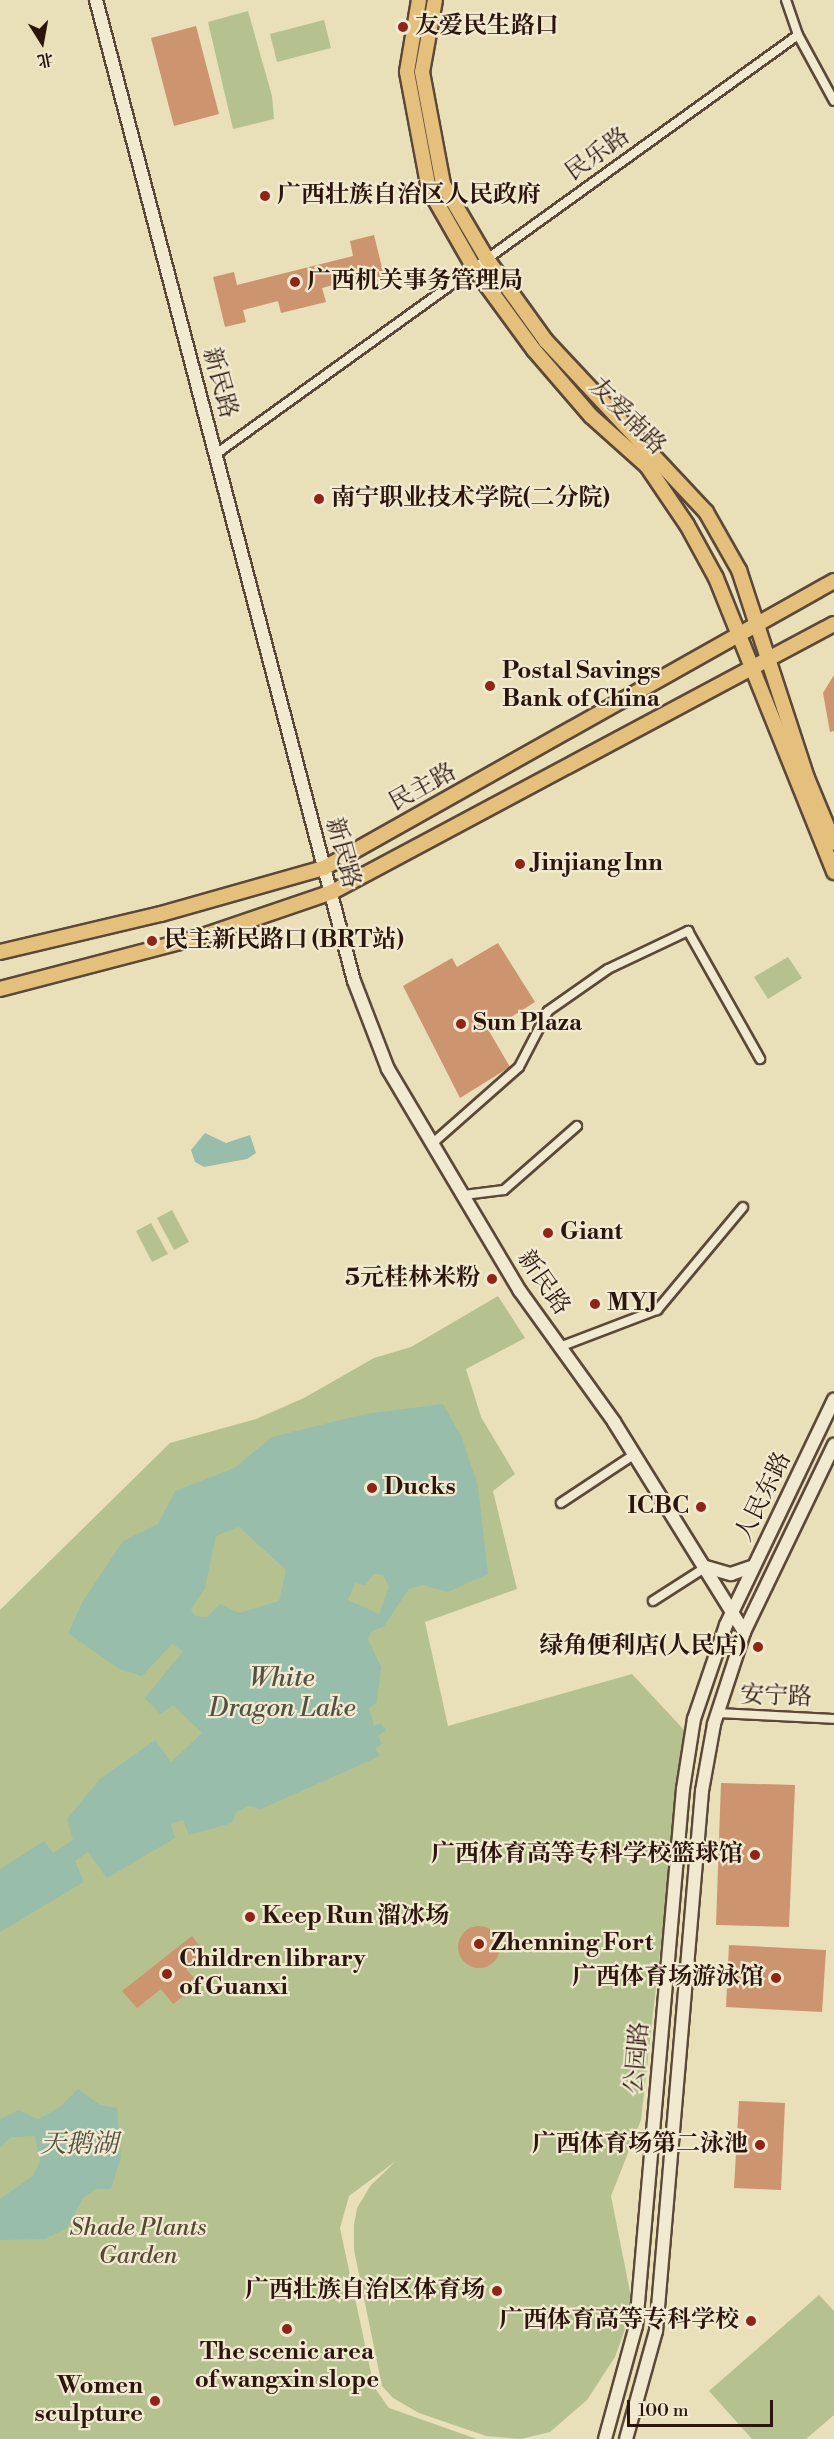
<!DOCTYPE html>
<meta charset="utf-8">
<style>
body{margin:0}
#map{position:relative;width:834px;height:2439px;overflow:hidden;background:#e9dfb8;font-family:"Libre Bodoni","Noto Serif SC",serif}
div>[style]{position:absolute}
.green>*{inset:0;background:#b5c290}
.water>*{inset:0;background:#98bdab}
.building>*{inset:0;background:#cd9470}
.round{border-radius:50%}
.roads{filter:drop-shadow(2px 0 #5b4838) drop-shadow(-2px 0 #5b4838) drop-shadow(0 2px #5b4838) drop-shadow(0 -2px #5b4838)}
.minor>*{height:8px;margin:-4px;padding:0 4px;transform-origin:4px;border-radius:4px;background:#f1ead1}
.secondary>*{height:12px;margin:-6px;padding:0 6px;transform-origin:6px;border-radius:6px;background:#f1ead1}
.primary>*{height:14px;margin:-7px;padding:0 7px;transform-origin:7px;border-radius:7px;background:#e4c07c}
.dots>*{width:16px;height:16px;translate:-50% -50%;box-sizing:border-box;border:3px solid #f1ead1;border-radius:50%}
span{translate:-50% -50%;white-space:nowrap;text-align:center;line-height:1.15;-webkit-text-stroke:4.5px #f1ead1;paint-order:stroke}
.poi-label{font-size:24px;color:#2c150d;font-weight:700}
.left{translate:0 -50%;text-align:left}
.right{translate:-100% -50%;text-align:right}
.street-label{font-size:24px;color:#2c150d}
.park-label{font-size:24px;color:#554934;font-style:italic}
.water-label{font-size:26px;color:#525044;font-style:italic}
.north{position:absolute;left:12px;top:12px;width:60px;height:60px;-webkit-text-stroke:4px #f1ead1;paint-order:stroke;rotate:169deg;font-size:16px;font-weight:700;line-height:24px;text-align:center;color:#2c150d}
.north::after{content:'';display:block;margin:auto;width:21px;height:27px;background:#2c150d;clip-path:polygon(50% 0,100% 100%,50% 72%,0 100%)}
.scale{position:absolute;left:627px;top:2400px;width:146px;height:27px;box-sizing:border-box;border:3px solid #2c150d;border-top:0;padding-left:8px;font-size:18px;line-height:21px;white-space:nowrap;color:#2c150d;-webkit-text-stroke:4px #f1ead1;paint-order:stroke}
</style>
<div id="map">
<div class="green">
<i style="clip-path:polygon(248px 11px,272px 96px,274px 119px,233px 129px,208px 22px)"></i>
<i style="clip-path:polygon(324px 20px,331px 48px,277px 62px,270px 34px)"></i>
<i style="clip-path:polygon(788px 957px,802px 978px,768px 999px,754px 977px)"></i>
<i style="clip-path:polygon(172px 1210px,189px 1242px,174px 1250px,157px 1218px)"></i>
<i style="clip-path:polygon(151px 1223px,168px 1254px,152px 1262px,136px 1231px)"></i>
<i style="clip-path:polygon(498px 1296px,525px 1338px,466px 1369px,481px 1417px,515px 1474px,493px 1491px,517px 1589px,425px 1622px,448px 1726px,632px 1674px,685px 1731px,641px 2120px,611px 2196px,633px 2307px,615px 2357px,587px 2400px,550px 2432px,521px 2439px,486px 2436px,419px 2413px,393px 2398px,382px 2386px,354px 2250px,354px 2225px,357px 2208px,371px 2185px,396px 2161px,349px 2196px,340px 2228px,374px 2387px,389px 2408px,477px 2439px,0 2439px,0 1610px,170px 1443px,256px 1419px,304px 1398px,374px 1358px,411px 1347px)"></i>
<i style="clip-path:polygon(819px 2295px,834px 2311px,834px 2415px,806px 2439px,752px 2439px,709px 2391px)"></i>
</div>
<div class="water">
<i style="clip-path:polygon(205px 1133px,226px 1143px,250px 1135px,256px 1153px,247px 1159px,204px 1167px,195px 1162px,191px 1150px)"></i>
<i style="clip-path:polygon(evenodd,443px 1404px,461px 1436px,478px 1486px,488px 1574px,448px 1592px,423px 1585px,409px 1589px,384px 1626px,371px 1632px,368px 1639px,381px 1667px,377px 1702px,369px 1708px,374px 1726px,381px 1723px,386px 1730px,378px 1736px,382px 1744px,375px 1748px,380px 1756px,261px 1809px,249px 1806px,236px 1812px,232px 1823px,189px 1835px,183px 1820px,171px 1824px,175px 1838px,107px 1878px,88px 1852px,75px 1861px,84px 1882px,0 1932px,0 1869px,44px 1841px,53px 1853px,73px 1840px,67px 1819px,100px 1779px,155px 1740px,171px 1762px,202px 1733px,173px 1705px,160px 1714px,145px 1698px,183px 1651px,172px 1644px,142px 1676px,119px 1669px,68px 1633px,83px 1601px,123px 1541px,158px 1524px,175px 1491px,234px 1468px,272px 1437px,365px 1414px,443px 1404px,239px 1527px,286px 1570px,279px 1601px,239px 1613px,220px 1604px,207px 1617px,195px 1616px,191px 1610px,205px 1588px,216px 1536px,239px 1527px,443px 1404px,374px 1574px,383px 1575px,389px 1587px,379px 1614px,348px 1600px,355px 1583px,365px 1585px,374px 1574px)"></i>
<i style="clip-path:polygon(78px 2089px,100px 2105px,117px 2108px,121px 2157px,111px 2189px,96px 2189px,83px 2198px,67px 2228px,45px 2239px,0 2240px,0 2199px,33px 2176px,40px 2161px,35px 2136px,11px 2137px,0 2147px,0 2119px,18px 2110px,38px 2119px,60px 2107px)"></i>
</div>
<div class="building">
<i style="clip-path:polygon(196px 26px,219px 114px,174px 126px,151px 38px)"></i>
<i style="clip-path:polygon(374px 235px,385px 280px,365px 285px,363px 277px,322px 288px,326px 302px,281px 313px,278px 301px,243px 310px,246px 322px,225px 327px,213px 277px,234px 272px,237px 285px,353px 256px,350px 241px)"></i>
<i style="clip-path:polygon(834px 675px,834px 731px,830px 732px,823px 693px)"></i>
<i style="clip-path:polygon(498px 943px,535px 1002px,489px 1031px,510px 1067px,460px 1098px,403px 986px,452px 958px,457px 967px)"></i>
<i style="clip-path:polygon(721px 1783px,795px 1785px,789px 1927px,716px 1925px)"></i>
<i class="round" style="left:458px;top:1926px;width:42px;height:42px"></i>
<i style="clip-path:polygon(192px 1936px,206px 1954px,186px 1969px,200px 1984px,173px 2004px,161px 1989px,137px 2008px,122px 1991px)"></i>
<i style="clip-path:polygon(729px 1945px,826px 1950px,822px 2012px,726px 2007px)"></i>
<i style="clip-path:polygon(739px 2101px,785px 2103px,781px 2190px,734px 2188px)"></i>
</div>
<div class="roads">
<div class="minor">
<i style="left:786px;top:0;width:37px;rotate:71deg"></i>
<i style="left:798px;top:35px;width:75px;rotate:61.4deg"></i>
<i style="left:216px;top:454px;width:717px;rotate:-35.75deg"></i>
<i style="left:434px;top:1142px;width:113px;rotate:-41.4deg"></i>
<i style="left:519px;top:1067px;width:63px;rotate:-62.6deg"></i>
<i style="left:548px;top:1011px;width:73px;rotate:-35deg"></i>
<i style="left:608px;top:969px;width:89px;rotate:-25.4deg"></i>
<i style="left:688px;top:931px;width:147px;rotate:60.6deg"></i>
<i style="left:464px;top:1195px;width:40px;rotate:-7.1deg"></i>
<i style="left:504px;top:1190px;width:97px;rotate:-41.2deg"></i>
<i style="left:562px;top:1346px;width:102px;rotate:-20.8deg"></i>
<i style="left:657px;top:1310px;width:134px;rotate:-50.1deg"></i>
<i style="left:561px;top:1503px;width:89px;rotate:-33.5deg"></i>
<i style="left:653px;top:1601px;width:63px;rotate:-32.7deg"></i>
<i style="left:717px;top:1713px;width:117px;rotate:2.9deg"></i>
</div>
<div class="secondary">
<i style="left:96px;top:0;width:1014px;rotate:75.27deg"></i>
<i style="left:354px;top:981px;width:94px;rotate:68.9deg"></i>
<i style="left:388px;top:1069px;width:258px;rotate:59.3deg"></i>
<i style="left:520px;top:1291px;width:161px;rotate:54.3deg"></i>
<i style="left:614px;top:1422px;width:247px;rotate:58.2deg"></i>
<i style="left:706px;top:1567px;width:26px;rotate:16deg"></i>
<i style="left:731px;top:1574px;width:24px;rotate:-19deg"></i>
<i style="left:605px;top:2439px;width:117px;rotate:-74.7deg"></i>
<i style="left:636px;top:2326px;width:539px;rotate:-85deg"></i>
<i style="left:683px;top:1789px;width:71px;rotate:-81.1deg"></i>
<i style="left:694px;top:1719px;width:99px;rotate:-71.2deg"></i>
<i style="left:726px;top:1625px;width:250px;rotate:-64.4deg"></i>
<i style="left:626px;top:2439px;width:112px;rotate:-74.5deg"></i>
<i style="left:656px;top:2331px;width:542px;rotate:-85.13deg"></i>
<i style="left:702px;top:1791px;width:68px;rotate:-79.8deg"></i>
<i style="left:714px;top:1724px;width:97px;rotate:-71.9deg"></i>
<i style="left:744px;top:1632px;width:208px;rotate:-64.3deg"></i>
</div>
<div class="primary">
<i style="left:419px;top:0;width:73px;rotate:99.5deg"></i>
<i style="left:407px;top:72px;width:119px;rotate:79.4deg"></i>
<i style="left:429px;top:189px;width:91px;rotate:60.3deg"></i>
<i style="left:474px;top:268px;width:102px;rotate:53.8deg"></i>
<i style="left:534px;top:350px;width:87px;rotate:49.2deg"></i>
<i style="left:591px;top:416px;width:75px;rotate:41.8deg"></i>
<i style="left:647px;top:466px;width:71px;rotate:55.9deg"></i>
<i style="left:687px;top:525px;width:60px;rotate:61.3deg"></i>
<i style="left:716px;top:578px;width:317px;rotate:68.1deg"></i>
<i style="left:435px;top:0;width:73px;rotate:100.2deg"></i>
<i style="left:422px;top:72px;width:114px;rotate:79.4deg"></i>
<i style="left:443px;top:184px;width:87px;rotate:59.6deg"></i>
<i style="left:487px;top:259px;width:101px;rotate:54.3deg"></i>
<i style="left:546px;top:341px;width:234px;rotate:46.9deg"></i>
<i style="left:706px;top:512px;width:67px;rotate:60.4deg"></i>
<i style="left:739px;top:570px;width:219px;rotate:71.9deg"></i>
<i style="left:807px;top:778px;width:70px;rotate:67.4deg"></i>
<i style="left:0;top:952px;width:165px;rotate:-13.3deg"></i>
<i style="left:161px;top:914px;width:169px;rotate:-15.8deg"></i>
<i style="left:324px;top:868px;width:585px;rotate:-29.37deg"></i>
<i style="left:0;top:989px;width:210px;rotate:-14.6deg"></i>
<i style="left:203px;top:936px;width:136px;rotate:-18.8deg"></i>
<i style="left:332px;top:892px;width:569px;rotate:-28.1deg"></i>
</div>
</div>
<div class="dots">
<i style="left:403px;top:27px;background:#8f2418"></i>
<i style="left:265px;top:196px;background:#8f2418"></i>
<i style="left:295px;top:282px;background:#8f2418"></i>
<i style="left:319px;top:499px;background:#8f2418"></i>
<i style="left:490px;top:686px;background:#8f2418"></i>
<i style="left:520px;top:864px;background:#8f2418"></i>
<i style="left:152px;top:941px;background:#8f2418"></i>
<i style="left:461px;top:1024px;background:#8f2418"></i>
<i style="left:548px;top:1233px;background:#8f2418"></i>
<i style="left:492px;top:1279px;background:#8f2418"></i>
<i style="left:595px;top:1304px;background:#8f2418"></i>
<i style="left:372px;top:1488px;background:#8f2418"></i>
<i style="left:701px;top:1507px;background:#8f2418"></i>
<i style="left:758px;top:1647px;background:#8f2418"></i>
<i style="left:755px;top:1855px;background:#8f2418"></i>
<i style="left:250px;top:1917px;background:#8f2418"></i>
<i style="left:479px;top:1944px;background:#8f2418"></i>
<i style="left:167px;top:1974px;background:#8f2418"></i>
<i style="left:776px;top:1978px;background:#8f2418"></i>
<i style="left:760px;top:2145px;background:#8f2418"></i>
<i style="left:497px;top:2291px;background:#8f2418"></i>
<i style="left:751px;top:2321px;background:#8f2418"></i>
<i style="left:287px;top:2329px;background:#8f2418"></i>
<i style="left:155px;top:2401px;background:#8f2418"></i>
</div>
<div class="poi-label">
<span class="left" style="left:415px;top:27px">友爱民生路口</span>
<span class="left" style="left:277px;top:196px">广西壮族自治区人民政府</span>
<span class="left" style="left:307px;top:282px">广西机关事务管理局</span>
<span class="left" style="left:331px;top:499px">南宁职业技术学院(二分院)</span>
<span class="left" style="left:502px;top:686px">Postal Savings<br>Bank of China</span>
<span class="left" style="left:532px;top:864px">Jinjiang Inn</span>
<span class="left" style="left:164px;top:941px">民主新民路口 (BRT站)</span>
<span class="left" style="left:473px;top:1024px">Sun Plaza</span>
<span class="left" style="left:560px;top:1233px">Giant</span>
<span class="right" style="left:480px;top:1279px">5元桂林米粉</span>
<span class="left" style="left:607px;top:1304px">MYJ</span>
<span class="left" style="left:384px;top:1488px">Ducks</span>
<span class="right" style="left:689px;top:1507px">ICBC</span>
<span class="right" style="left:746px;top:1647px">绿角便利店(人民店)</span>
<span class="right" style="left:743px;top:1855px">广西体育高等专科学校篮球馆</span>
<span class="left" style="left:262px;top:1917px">Keep Run 溜冰场</span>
<span class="left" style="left:491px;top:1944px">Zhenning Fort</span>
<span class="left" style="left:179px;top:1974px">Children library<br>of Guanxi</span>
<span class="right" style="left:764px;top:1978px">广西体育场游泳馆</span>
<span class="right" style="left:748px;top:2145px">广西体育场第二泳池</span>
<span class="right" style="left:485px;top:2291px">广西壮族自治区体育场</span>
<span class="right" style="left:739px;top:2321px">广西体育高等专科学校</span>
<span style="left:287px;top:2367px">The scenic area<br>of wangxin slope</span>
<span class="right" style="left:143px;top:2401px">Women<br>sculpture</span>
</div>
<div class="street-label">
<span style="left:598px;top:155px;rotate:-36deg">民乐路</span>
<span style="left:219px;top:383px;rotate:75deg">新民路</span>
<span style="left:627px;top:417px;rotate:45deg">友爱南路</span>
<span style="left:423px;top:788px;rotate:-29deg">民主路</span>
<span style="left:342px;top:853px;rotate:75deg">新民路</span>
<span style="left:543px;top:1283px;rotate:55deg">新民路</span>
<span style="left:764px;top:1497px;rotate:-64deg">人民东路</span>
<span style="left:776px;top:1697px;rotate:2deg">安宁路</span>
<span style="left:638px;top:2058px;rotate:-85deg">公园路</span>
</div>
<div class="park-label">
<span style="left:138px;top:2243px">Shade Plants<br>Garden</span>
</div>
<div class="water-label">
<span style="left:282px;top:1694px">White<br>Dragon Lake</span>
<span style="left:79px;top:2145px">天鹅湖</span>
</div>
<div class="north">北</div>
<div class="scale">100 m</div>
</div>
